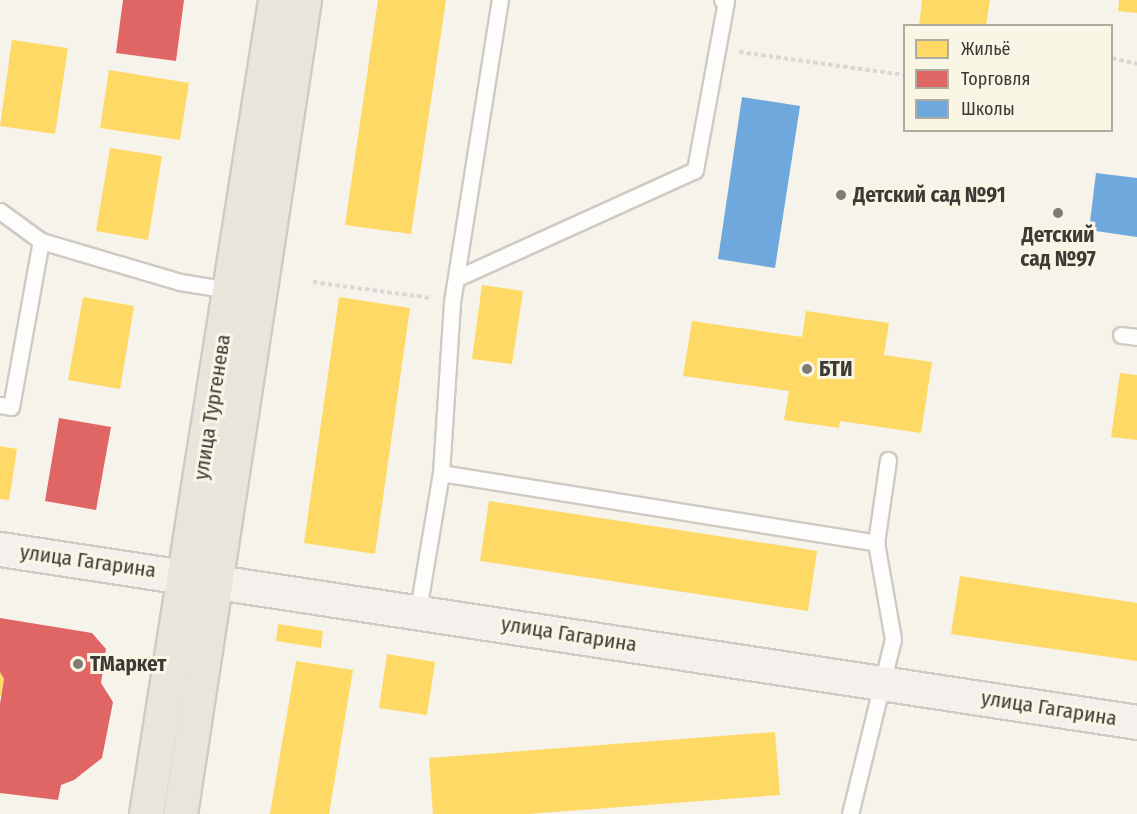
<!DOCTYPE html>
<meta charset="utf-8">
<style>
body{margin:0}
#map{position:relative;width:1137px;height:814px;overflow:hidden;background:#f6f3ea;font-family:"Fira Sans Condensed",sans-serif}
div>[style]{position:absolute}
.homes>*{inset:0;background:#ffd966}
.shops>*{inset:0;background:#e06666}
.schools>*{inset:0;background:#6fa8dc}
.path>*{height:4px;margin-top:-2px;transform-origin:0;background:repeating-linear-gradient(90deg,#d8d8d6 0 4.5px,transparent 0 7.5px)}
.roads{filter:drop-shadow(2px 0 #cdcbc4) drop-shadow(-2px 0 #cdcbc4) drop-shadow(0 2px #cdcbc4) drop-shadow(0 -2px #cdcbc4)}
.lane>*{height:15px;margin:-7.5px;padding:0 7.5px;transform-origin:7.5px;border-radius:7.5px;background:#fefdfc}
.secondary>*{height:33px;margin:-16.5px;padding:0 16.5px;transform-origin:16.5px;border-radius:16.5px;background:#f4f1ec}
.primary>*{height:33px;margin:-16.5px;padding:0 16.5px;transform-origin:16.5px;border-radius:16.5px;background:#e9e5dc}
.dots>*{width:16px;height:16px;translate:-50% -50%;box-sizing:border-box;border:3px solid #faf6e6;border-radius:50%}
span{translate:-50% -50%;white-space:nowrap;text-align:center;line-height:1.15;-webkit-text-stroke:6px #faf6e6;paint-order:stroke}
.poi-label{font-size:21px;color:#3c3a34;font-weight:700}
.left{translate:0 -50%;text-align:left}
.street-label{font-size:21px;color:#3c3a34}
.legend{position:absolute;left:903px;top:24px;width:210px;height:108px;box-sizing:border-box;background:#faf6e6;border:2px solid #aeab9f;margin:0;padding:8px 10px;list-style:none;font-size:18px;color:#3c3a34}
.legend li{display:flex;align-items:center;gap:12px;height:30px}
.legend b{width:30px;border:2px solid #aeab9f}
</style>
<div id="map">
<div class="homes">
<i style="clip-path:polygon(378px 0,446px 0,411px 234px,345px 225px)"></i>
<i style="clip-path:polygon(922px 0,990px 0,986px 26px,919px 26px)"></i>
<i style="clip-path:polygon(1119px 0,1137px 0,1137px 13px,1118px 11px)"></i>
<i style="clip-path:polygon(12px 40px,68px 48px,55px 134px,0 126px)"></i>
<i style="clip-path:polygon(109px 70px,189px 83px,180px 140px,100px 128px)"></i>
<i style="clip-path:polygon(110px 148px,162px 156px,148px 240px,96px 231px)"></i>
<i style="clip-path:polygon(482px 285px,523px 291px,512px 364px,472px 359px)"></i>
<i style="clip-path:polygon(83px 297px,134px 306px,120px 389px,68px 380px)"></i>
<i style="clip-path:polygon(339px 297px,410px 308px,375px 554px,304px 543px)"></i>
<i style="clip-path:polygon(806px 311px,889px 323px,884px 355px,932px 362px,921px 433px,840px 421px,839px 428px,784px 420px,789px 391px,683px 376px,692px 321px,802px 337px)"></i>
<i style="clip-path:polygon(1120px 373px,1137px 375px,1137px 440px,1111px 437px)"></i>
<i style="clip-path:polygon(0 446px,17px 449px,9px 500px,0 499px)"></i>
<i style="clip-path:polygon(489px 501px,817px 551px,808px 611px,480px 561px)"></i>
<i style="clip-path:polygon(960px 576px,1137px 603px,1137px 661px,951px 634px)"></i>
<i style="clip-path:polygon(278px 624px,323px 631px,321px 648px,276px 641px)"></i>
<i style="clip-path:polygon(387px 654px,435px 662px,427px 715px,379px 708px)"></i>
<i style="clip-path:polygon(296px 661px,353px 670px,329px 814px,270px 814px)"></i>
<i style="clip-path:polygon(0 672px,4px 679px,1px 696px,0 696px)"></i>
<i style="clip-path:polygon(775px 732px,780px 795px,527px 814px,433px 814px,429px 758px)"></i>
</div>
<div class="shops">
<i style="clip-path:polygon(123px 0,184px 0,176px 61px,116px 53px)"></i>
<i style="clip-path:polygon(59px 418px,111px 427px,96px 510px,45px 501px)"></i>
<i style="clip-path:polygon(0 618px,92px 633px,106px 649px,101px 683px,113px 702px,102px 758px,74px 780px,61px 785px,58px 800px,0 793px,0 704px,4px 679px,0 672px)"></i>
</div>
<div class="schools">
<i style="clip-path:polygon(742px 97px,800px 106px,775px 268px,718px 259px)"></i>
<i style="clip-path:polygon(1096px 173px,1137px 178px,1137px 237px,1089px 230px)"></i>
</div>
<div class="path">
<i style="left:739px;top:52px;width:167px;rotate:7.9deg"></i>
<i style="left:1112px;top:58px;width:26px;rotate:13deg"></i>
<i style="left:313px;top:282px;width:119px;rotate:7.7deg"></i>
</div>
<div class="roads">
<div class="lane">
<i style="left:0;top:211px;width:51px;rotate:36.2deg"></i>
<i style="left:457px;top:278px;width:261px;rotate:-24.4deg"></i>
<i style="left:695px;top:170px;width:172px;rotate:-79.6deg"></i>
<i style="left:726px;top:1px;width:4px;rotate:-166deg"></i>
<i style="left:1121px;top:335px;width:16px;rotate:7deg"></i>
<i style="left:0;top:405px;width:11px;rotate:10deg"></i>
<i style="left:11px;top:407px;width:169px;rotate:-79.8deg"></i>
<i style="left:41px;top:241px;width:145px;rotate:16.4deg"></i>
<i style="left:180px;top:282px;width:51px;rotate:9.1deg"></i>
<i style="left:441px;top:473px;width:441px;rotate:9.1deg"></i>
<i style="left:418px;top:610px;width:139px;rotate:-80.5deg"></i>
<i style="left:441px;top:473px;width:171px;rotate:-86.3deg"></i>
<i style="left:452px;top:302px;width:306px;rotate:-81deg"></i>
<i style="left:850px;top:814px;width:180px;rotate:-76.2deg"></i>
<i style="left:893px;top:639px;width:97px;rotate:-100deg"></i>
<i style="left:876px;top:543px;width:84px;rotate:-81.8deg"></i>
</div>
<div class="secondary">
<i style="left:0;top:549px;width:1150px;rotate:8.65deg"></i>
</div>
<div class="primary">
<i style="left:146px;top:814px;width:824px;rotate:-80.99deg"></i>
<i style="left:180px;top:814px;width:823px;rotate:-81.34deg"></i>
</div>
</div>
<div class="dots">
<i style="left:841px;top:195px;background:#7d7b74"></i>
<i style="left:1058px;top:213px;background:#7d7b74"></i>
<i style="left:807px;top:369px;background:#7d7b74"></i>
<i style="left:78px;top:664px;background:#7d7b74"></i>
</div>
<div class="poi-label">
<span class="left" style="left:853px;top:195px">Детский сад №91</span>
<span style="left:1058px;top:247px">Детский<br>сад №97</span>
<span class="left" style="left:819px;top:369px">БТИ</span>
<span class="left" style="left:90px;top:664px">ТМаркет</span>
</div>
<div class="street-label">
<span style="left:212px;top:407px;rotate:-81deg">улица Тургенева</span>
<span style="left:88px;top:561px;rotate:8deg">улица Гагарина</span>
<span style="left:569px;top:634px;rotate:9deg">улица Гагарина</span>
<span style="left:1049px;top:708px;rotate:9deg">улица Гагарина</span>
</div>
<ul class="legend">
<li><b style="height:16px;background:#ffd966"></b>Жильё</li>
<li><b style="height:16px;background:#e06666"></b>Торговля</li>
<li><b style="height:16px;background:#6fa8dc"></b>Школы</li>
</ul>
</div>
